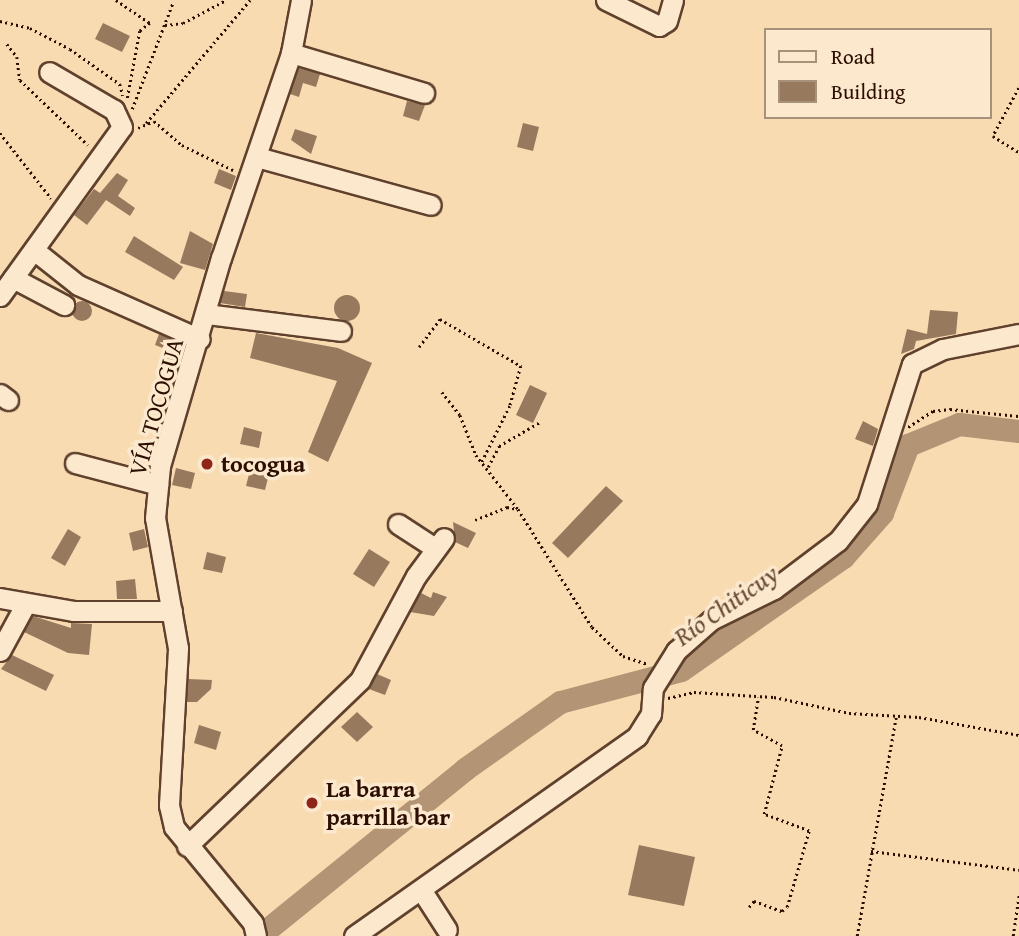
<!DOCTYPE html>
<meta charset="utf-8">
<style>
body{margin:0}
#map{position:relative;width:1019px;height:936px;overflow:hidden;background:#f9dbb2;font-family:"Gentium Book Plus",serif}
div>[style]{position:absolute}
.river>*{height:23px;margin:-11.5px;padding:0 11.5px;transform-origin:11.5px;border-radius:11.5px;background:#b39576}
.building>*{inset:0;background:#97795d}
.round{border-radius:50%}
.path>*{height:2.5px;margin-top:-1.25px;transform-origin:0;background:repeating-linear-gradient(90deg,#2c0e01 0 2px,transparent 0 5.5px)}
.roads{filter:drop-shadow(2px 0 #5f412d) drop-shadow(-2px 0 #5f412d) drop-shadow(0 2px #5f412d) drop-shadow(0 -2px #5f412d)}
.minor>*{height:19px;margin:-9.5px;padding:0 9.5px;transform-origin:9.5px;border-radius:9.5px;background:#fbe8cd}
.dots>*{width:19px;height:19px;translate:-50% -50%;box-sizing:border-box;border:4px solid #fbe8cd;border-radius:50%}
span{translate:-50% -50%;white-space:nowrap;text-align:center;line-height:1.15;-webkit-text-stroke:7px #fbe8cd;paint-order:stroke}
.street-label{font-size:24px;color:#2c0e01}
.poi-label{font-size:24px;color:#2c0e01;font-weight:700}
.left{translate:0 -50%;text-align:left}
.water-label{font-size:26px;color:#694b36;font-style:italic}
.legend{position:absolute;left:764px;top:28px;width:228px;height:91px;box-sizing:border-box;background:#fbe8cd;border:2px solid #a8917b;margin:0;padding:9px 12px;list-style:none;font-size:21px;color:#2c0e01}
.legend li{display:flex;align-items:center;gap:14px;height:35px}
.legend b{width:35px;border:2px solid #a8917b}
</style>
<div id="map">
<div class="river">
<i style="left:259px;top:936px;width:265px;rotate:-39deg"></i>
<i style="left:465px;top:769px;width:116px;rotate:-35.2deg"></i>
<i style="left:560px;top:702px;width:125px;rotate:-14.8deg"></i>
<i style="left:681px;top:670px;width:198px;rotate:-34.9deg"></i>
<i style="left:843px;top:557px;width:59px;rotate:-48.4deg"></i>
<i style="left:882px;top:513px;width:73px;rotate:-69.1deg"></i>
<i style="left:908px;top:445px;width:55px;rotate:-22.4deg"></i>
<i style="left:959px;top:424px;width:60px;rotate:6.7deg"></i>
</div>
<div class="building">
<i style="clip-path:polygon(103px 23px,130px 36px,122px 52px,95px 39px)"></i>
<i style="clip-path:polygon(299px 68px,320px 74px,316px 87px,303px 83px,299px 97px,290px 94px)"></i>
<i style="clip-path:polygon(407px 101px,425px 105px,419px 121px,403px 116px)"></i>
<i style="clip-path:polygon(523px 123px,539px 127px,533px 151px,517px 147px)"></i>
<i style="clip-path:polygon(295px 129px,317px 136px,311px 154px,291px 140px)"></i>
<i style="clip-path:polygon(219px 169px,236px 176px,231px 190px,214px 183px)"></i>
<i style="clip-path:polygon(117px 173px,128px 180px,118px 196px,135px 208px,130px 216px,106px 200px,87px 225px,74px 215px,94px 189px,100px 193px)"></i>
<i style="clip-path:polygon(190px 231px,213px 244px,205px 270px,180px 263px)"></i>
<i style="clip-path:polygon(134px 236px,183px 267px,174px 280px,125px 252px)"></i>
<i style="clip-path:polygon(224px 291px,247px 294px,245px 307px,220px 303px)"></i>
<i class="round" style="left:334px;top:295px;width:26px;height:26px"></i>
<i class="round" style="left:72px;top:301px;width:20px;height:20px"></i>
<i style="clip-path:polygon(930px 310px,958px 312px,956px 334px,916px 341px,914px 349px,901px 354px,907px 329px,927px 334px)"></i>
<i style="clip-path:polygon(256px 333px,338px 348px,372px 363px,328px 462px,308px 452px,337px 381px,250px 358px)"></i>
<i style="clip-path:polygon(159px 334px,183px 345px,174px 374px,161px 369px,168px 350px,155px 345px)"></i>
<i style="clip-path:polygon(530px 385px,547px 393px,533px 423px,516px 415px)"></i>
<i style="clip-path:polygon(863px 421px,878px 429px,873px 446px,855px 439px)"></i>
<i style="clip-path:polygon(244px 427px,262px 432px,259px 448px,240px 444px)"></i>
<i style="clip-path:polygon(176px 468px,195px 473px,191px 489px,172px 485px)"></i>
<i style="clip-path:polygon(250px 470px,269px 474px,265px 490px,246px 486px)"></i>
<i style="clip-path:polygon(606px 486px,623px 501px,568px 558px,552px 543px)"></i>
<i style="clip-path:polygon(453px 522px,476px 533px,468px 548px,455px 542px)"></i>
<i style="clip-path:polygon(68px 529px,81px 537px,65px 566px,51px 558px)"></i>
<i style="clip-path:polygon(144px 529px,148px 547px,133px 551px,129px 533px)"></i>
<i style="clip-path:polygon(369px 549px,390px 562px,374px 587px,353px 574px)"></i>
<i style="clip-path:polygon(207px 552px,226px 557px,222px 573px,203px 569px)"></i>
<i style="clip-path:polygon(135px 579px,137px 599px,117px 599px,116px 581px)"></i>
<i style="clip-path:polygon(433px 592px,447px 597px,434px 616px,410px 612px,421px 593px,431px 598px)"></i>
<i style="clip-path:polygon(33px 616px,71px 628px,71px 623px,92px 624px,89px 655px,68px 653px,24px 632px)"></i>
<i style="clip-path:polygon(12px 655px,54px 675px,46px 691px,1px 669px)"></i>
<i style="clip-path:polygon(377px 674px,391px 680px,385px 695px,369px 689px)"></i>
<i style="clip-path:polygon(188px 679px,212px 680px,211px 689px,197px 702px,187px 702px)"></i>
<i style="clip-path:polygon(357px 712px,373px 727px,357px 742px,341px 727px)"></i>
<i style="clip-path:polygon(199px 725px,221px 732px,216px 750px,194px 743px)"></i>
<i style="clip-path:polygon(639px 845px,695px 857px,684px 906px,628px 895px)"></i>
</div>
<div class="path">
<i style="left:116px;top:0;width:41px;rotate:34.1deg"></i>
<i style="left:150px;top:23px;width:13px;rotate:141deg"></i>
<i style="left:140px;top:31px;width:71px;rotate:100.5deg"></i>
<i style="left:0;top:21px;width:31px;rotate:13deg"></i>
<i style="left:30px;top:28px;width:45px;rotate:27.7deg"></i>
<i style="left:70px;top:49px;width:61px;rotate:35deg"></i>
<i style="left:120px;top:84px;width:12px;rotate:76deg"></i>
<i style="left:165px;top:25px;width:18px;rotate:-6deg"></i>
<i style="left:183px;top:23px;width:49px;rotate:-28.1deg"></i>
<i style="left:7px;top:44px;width:16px;rotate:52deg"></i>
<i style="left:17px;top:57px;width:23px;rotate:83deg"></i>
<i style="left:20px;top:80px;width:94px;rotate:43.7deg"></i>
<i style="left:1019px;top:88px;width:55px;rotate:118.4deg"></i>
<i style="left:993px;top:136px;width:31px;rotate:32deg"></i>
<i style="left:132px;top:109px;width:115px;rotate:-69deg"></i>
<i style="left:146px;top:123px;width:161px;rotate:-49.8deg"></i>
<i style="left:138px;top:128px;width:17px;rotate:-24deg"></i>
<i style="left:154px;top:121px;width:37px;rotate:41deg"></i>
<i style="left:182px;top:145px;width:57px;rotate:26.1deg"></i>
<i style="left:0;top:133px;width:83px;rotate:51.9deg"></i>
<i style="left:419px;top:347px;width:35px;rotate:-53deg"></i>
<i style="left:440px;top:319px;width:94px;rotate:30.1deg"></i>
<i style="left:521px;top:366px;width:41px;rotate:105.4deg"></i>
<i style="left:510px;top:406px;width:63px;rotate:116.6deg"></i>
<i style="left:442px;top:392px;width:29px;rotate:52deg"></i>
<i style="left:460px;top:415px;width:43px;rotate:68.2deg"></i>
<i style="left:476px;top:455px;width:68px;rotate:52.1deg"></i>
<i style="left:908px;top:427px;width:30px;rotate:-33deg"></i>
<i style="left:933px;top:411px;width:17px;rotate:-7deg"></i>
<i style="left:950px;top:409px;width:69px;rotate:5.8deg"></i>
<i style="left:488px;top:467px;width:24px;rotate:-62deg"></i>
<i style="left:499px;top:446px;width:48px;rotate:-30.3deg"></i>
<i style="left:475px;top:520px;width:35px;rotate:-22deg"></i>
<i style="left:507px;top:507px;width:11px;rotate:10deg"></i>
<i style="left:518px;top:509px;width:139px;rotate:57.9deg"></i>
<i style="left:592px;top:627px;width:42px;rotate:43.1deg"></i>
<i style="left:623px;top:656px;width:26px;rotate:18deg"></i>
<i style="left:668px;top:698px;width:27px;rotate:-13deg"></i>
<i style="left:694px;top:692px;width:80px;rotate:3.6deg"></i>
<i style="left:774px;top:697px;width:77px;rotate:12deg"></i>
<i style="left:849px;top:713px;width:70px;rotate:3.3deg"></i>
<i style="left:919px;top:717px;width:102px;rotate:10.2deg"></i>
<i style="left:871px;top:851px;width:149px;rotate:7.3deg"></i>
<i style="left:749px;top:907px;width:8px;rotate:-50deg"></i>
<i style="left:754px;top:901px;width:30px;rotate:20deg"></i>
<i style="left:782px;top:911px;width:6px;rotate:-39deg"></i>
<i style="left:787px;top:907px;width:79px;rotate:-73.9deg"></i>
<i style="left:809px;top:831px;width:48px;rotate:-159.3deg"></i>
<i style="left:764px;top:814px;width:70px;rotate:-75.2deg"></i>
<i style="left:782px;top:746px;width:33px;rotate:-151deg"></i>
<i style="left:753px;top:730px;width:33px;rotate:-81deg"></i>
<i style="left:857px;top:936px;width:222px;rotate:-79.9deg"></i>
<i style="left:1013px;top:936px;width:41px;rotate:-81.7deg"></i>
</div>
<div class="roads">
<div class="minor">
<i style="left:606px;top:0;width:59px;rotate:26.1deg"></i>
<i style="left:659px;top:26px;width:9px;rotate:-32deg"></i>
<i style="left:667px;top:21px;width:22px;rotate:-74deg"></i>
<i style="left:291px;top:53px;width:139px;rotate:16.7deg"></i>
<i style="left:257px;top:157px;width:180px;rotate:15.4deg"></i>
<i style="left:34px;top:250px;width:56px;rotate:38.5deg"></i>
<i style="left:78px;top:285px;width:133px;rotate:23.9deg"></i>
<i style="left:13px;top:278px;width:58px;rotate:27.9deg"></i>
<i style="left:0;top:296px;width:208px;rotate:-54.2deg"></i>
<i style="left:122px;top:127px;width:19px;rotate:-115deg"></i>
<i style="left:114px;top:110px;width:75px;rotate:-149.7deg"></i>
<i style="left:207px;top:314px;width:135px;rotate:7.2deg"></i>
<i style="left:0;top:394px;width:10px;rotate:37deg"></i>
<i style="left:75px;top:463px;width:86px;rotate:14.8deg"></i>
<i style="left:398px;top:524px;width:44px;rotate:33deg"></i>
<i style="left:0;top:598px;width:74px;rotate:10.1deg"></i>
<i style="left:73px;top:611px;width:99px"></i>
<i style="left:0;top:651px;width:52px;rotate:-61.5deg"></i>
<i style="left:187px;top:846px;width:240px;rotate:-43.8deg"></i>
<i style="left:360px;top:680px;width:118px;rotate:-61.7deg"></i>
<i style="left:416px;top:576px;width:47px;rotate:-53.6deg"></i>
<i style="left:422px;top:891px;width:46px;rotate:57.3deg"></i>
<i style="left:256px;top:936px;width:13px;rotate:-103deg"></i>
<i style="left:253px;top:923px;width:124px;rotate:-129.5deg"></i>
<i style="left:174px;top:827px;width:23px;rotate:-103deg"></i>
<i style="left:169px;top:805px;width:157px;rotate:-86.7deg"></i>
<i style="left:178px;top:648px;width:132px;rotate:-100deg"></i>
<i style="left:155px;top:518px;width:52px;rotate:-84.5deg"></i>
<i style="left:160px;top:466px;width:217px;rotate:-73.7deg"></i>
<i style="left:221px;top:258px;width:217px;rotate:-71.1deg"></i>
<i style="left:291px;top:53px;width:54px;rotate:-79.3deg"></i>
<i style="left:354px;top:936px;width:347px;rotate:-35.2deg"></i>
<i style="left:637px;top:736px;width:26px;rotate:-58deg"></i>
<i style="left:651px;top:714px;width:26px;rotate:-86deg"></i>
<i style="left:653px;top:688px;width:44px;rotate:-58.1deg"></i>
<i style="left:676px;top:651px;width:47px;rotate:-41.5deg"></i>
<i style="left:711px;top:620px;width:70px;rotate:-26.2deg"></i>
<i style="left:774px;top:589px;width:80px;rotate:-36.9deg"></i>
<i style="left:838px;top:541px;width:47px;rotate:-51.9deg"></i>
<i style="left:867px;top:504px;width:147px;rotate:-72.2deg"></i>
<i style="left:912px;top:364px;width:34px;rotate:-26deg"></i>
<i style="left:943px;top:349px;width:77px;rotate:-11.2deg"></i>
</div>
</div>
<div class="dots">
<i style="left:207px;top:464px;background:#8f2418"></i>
<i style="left:312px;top:803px;background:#8f2418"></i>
</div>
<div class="street-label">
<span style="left:156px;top:407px;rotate:-74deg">VÍA TOCOGUA</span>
</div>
<div class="poi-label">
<span class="left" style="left:221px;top:464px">tocogua</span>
<span class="left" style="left:326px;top:803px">La barra<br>parrilla bar</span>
</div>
<div class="water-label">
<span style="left:726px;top:605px;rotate:-35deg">Río Chiticuy</span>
</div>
<ul class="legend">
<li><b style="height:9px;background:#fbe8cd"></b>Road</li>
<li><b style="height:19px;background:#97795d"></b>Building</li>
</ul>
</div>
